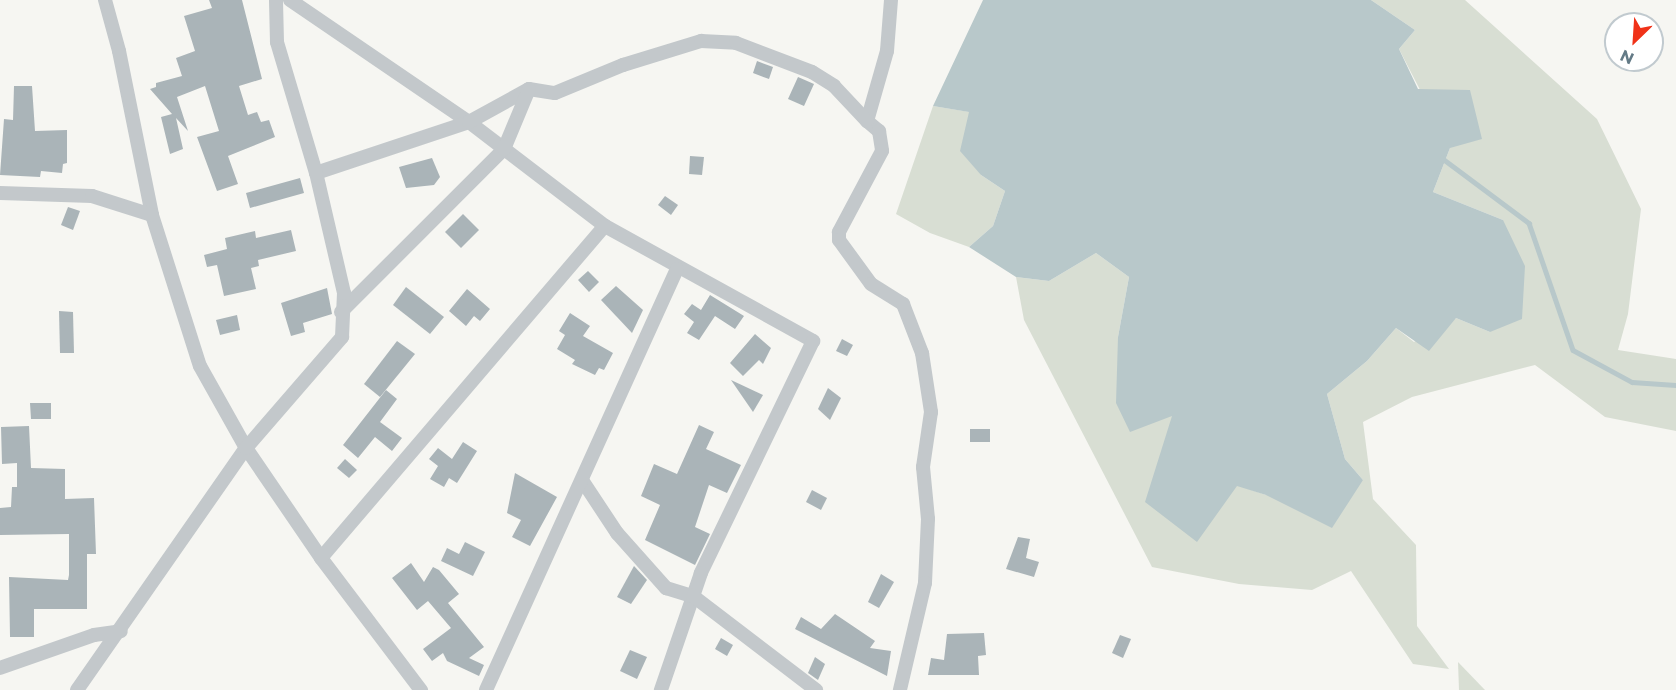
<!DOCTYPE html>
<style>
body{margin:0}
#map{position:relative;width:1676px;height:690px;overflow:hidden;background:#f6f6f2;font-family:Montserrat,sans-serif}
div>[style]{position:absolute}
.green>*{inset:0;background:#d8ded3}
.water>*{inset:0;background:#b8c8ca}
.stream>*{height:4.5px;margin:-2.25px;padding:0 2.25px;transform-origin:2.25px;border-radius:2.25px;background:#b8c8ca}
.building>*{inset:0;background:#aab4b8}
.minor>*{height:14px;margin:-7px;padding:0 7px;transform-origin:7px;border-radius:7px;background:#c3c8cb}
span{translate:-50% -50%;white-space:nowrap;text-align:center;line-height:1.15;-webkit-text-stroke:6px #fff;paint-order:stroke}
.north{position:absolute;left:1604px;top:12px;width:60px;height:60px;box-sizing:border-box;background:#fff;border:2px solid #c1cacf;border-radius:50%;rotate:205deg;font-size:16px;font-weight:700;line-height:24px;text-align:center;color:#637a86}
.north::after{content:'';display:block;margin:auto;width:21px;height:27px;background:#f03218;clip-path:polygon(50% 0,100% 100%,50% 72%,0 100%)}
</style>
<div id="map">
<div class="green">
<i style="clip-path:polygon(1371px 0,1465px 0,1597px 119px,1641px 209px,1628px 314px,1618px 350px,1676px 359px,1676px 431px,1605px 417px,1535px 365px,1412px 397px,1363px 422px,1373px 499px,1416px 545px,1417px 626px,1449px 669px,1413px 664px,1351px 571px,1312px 590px,1239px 584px,1152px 567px,1024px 320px,1016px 277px,1049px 281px,1096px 253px,1129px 277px,1118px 337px,1173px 415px,1237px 485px,1266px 495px,1363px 480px,1345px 459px,1327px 394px,1367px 361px,1396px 328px,1414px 342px,1456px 318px,1490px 332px,1503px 220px,1433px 192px,1450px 148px,1399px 49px,1415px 30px)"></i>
<i style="clip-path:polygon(933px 106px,970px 112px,981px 175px,1005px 191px,993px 226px,969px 247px,930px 233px,896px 214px)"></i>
<i style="clip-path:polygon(1458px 662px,1485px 690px,1459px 690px)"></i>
</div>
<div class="water">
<i style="clip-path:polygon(983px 0,1371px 0,1415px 30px,1399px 49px,1418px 89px,1470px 90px,1482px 139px,1450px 148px,1433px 192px,1503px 220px,1525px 266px,1522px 319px,1490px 332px,1456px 318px,1429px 351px,1396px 328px,1367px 361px,1327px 394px,1345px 459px,1363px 480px,1332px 528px,1266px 495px,1237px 486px,1197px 542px,1145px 502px,1172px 416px,1130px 432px,1116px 403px,1118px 337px,1129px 277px,1096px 253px,1049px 281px,1016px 277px,969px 247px,993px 226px,1005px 191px,981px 175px,960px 151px,969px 112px,933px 106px)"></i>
</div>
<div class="stream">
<i style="left:1442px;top:158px;width:109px;rotate:36.8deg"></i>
<i style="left:1529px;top:223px;width:134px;rotate:70.9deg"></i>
<i style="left:1573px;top:350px;width:67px;rotate:28.5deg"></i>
<i style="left:1632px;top:382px;width:44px;rotate:3.9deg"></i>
</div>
<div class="building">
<i style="clip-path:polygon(209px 0,242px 0,262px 79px,239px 86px,248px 115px,257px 112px,261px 122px,269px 120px,275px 137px,228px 156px,238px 184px,217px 191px,197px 137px,219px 131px,205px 86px,177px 97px,188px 131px,176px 118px,183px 149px,170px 154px,161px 117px,172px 114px,150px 89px,156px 87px,156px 83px,182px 76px,176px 58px,195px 51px,184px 16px,212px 8px)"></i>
<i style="clip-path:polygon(757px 61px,773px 67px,769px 79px,753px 73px)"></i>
<i style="clip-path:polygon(798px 77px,814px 84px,804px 106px,788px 99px)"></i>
<i style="clip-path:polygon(14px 86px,32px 86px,35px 131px,67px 130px,67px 163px,63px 164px,62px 173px,41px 171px,40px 177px,0 175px,4px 119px,13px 120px)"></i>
<i style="clip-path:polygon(690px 156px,704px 157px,702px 175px,689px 174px)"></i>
<i style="clip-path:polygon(432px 158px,440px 177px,434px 185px,406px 188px,399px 167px)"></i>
<i style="clip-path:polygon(300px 178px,304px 193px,250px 208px,246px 193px)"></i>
<i style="clip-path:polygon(665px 196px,678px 205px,671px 215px,658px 205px)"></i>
<i style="clip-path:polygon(68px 207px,80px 211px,73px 230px,61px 225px)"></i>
<i style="clip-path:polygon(463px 214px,479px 230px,461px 248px,445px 232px)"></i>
<i style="clip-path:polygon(291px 230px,296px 251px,258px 260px,259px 266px,251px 268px,256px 289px,224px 296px,217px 265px,207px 267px,204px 255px,227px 249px,225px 238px,255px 231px,256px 238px)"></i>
<i style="clip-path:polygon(588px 271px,599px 282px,589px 292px,578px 280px)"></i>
<i style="clip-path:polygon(616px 286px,643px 310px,632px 333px,601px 300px)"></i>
<i style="clip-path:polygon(406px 287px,444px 317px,430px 334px,393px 305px)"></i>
<i style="clip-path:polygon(327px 288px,332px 314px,303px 323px,305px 332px,291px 336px,281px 303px)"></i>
<i style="clip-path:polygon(467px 289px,490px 309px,480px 321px,474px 316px,466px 326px,449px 311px)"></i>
<i style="clip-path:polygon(710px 295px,744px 316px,735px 329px,715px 316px,699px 340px,687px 333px,694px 322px,684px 314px,692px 304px,701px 310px)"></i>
<i style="clip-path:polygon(59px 311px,73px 312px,74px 353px,60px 353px)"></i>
<i style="clip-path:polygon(570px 313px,590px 326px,583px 336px,613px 353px,604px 370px,599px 368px,595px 375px,572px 364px,575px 360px,557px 349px,565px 335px,559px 331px)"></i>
<i style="clip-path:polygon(237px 315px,240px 330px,220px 335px,216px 320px)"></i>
<i style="clip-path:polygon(755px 334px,771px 348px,763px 364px,759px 360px,743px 376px,730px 363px)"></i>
<i style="clip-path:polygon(842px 339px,853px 345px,847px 356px,836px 351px)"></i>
<i style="clip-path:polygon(397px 341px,415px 354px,380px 397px,364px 384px)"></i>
<i style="clip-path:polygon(731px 380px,763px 395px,753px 412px)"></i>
<i style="clip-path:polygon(828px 388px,841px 398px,830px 420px,818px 409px)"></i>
<i style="clip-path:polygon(386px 390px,397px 399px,380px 422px,402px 438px,392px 451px,375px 437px,358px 458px,343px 445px)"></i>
<i style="clip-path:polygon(30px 403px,51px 403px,51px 419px,31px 419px)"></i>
<i style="clip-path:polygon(699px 425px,714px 432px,706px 449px,741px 465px,727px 493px,709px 485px,695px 527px,710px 534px,695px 565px,645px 540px,660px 505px,641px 496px,654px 464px,677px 474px)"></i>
<i style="clip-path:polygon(29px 426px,31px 468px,65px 469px,65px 499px,94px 498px,96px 554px,87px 554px,87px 609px,34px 609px,34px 637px,10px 637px,9px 577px,68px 580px,69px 575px,69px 534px,0 535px,0 508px,11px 507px,12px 487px,17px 487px,17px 463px,2px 464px,1px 427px)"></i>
<i style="clip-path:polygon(970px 429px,990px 429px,990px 442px,970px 442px)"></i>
<i style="clip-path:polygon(463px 442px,477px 451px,457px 483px,449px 478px,444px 487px,430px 479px,438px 466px,429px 459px,438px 448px,452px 459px)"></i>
<i style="clip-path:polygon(345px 459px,357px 470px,349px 478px,337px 468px)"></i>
<i style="clip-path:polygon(515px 473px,557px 497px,530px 546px,512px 537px,521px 520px,507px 513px)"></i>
<i style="clip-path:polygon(812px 490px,827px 498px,821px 510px,806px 502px)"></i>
<i style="clip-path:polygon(1018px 537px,1030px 539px,1026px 558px,1039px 562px,1034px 577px,1006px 569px)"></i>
<i style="clip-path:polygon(465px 542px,485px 552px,473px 576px,441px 561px,447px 548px,459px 554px)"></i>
<i style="clip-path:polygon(411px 563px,424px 582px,433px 567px,439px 570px,459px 594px,448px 603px,484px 647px,469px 658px,484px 665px,479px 676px,447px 661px,443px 653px,432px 661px,423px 649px,451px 628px,428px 601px,417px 610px,392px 578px)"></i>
<i style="clip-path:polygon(634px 566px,647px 580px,631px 604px,617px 597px)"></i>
<i style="clip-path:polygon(881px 574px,894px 582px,879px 608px,868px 602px)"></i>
<i style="clip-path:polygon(835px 614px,875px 641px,870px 648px,891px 651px,887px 676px,795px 629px,801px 617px,821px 629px)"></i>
<i style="clip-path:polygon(984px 633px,986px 655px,978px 656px,979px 675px,928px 675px,931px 658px,944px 660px,947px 634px)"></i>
<i style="clip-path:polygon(1120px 635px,1131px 639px,1123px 658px,1112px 653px)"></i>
<i style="clip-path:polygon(721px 638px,733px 645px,727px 656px,715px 649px)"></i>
<i style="clip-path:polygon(630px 650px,647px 657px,637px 679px,620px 671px)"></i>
<i style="clip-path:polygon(815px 657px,825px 664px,818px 680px,808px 673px)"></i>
</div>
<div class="minor">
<i style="left:105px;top:0;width:53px;rotate:74.6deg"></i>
<i style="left:119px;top:51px;width:167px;rotate:78.6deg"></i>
<i style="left:152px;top:215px;width:158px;rotate:72.4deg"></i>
<i style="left:200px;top:366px;width:94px;rotate:60.7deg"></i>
<i style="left:246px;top:448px;width:133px;rotate:55.7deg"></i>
<i style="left:321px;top:558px;width:166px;rotate:52.9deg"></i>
<i style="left:290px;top:0;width:217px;rotate:34.3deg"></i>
<i style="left:469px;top:122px;width:171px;rotate:37.4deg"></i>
<i style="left:605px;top:226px;width:238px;rotate:28.9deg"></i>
<i style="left:813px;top:341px;width:258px;rotate:115.8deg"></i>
<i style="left:701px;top:573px;width:124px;rotate:108.9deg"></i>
<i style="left:891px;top:0;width:51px;rotate:94.5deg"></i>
<i style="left:887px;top:51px;width:73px;rotate:105.9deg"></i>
<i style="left:867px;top:121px;width:16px;rotate:40deg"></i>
<i style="left:879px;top:131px;width:20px;rotate:81deg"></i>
<i style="left:882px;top:151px;width:92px;rotate:118deg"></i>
<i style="left:839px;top:232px;width:8px;rotate:90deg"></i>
<i style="left:839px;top:240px;width:54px;rotate:54deg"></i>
<i style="left:871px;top:284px;width:38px;rotate:32deg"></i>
<i style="left:903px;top:304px;width:53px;rotate:68.8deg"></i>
<i style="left:922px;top:353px;width:60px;rotate:81.3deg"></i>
<i style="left:931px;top:412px;width:56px;rotate:98.3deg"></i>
<i style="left:923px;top:467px;width:52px;rotate:84.5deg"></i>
<i style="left:928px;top:519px;width:64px;rotate:92.7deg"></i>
<i style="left:925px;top:583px;width:110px;rotate:103.2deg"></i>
<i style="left:316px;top:173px;width:161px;rotate:-18.4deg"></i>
<i style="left:469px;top:122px;width:68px;rotate:-28.8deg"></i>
<i style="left:529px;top:89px;width:26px;rotate:9deg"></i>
<i style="left:555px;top:93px;width:74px;rotate:-22.4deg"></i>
<i style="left:623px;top:65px;width:82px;rotate:-17.1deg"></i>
<i style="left:701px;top:41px;width:35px;rotate:3deg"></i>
<i style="left:736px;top:43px;width:81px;rotate:20.9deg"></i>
<i style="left:812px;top:72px;width:26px;rotate:32deg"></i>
<i style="left:834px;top:86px;width:48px;rotate:46.7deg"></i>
<i style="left:0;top:193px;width:92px;rotate:1.9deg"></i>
<i style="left:92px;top:196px;width:63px;rotate:17.6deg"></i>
<i style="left:341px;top:312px;width:231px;rotate:-45deg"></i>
<i style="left:504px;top:149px;width:65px;rotate:-67.4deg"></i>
<i style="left:582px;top:480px;width:64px;rotate:56.6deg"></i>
<i style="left:617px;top:533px;width:74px;rotate:48.3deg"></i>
<i style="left:666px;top:588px;width:28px;rotate:17deg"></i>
<i style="left:693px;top:596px;width:155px;rotate:37.4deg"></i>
<i style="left:321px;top:558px;width:437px;rotate:-49.5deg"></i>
<i style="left:0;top:668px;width:100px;rotate:-19.3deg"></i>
<i style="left:94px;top:635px;width:27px;rotate:-8deg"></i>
<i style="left:77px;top:690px;width:295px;rotate:-55.1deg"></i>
<i style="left:246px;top:448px;width:147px;rotate:-49.1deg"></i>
<i style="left:342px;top:337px;width:44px;rotate:-87.4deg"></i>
<i style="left:344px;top:293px;width:123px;rotate:-103.1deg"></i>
<i style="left:316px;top:173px;width:137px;rotate:-106.6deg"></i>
<i style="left:277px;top:42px;width:42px;rotate:-91.4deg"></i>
<i style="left:486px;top:690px;width:462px;rotate:-65.6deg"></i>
</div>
<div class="north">N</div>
</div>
